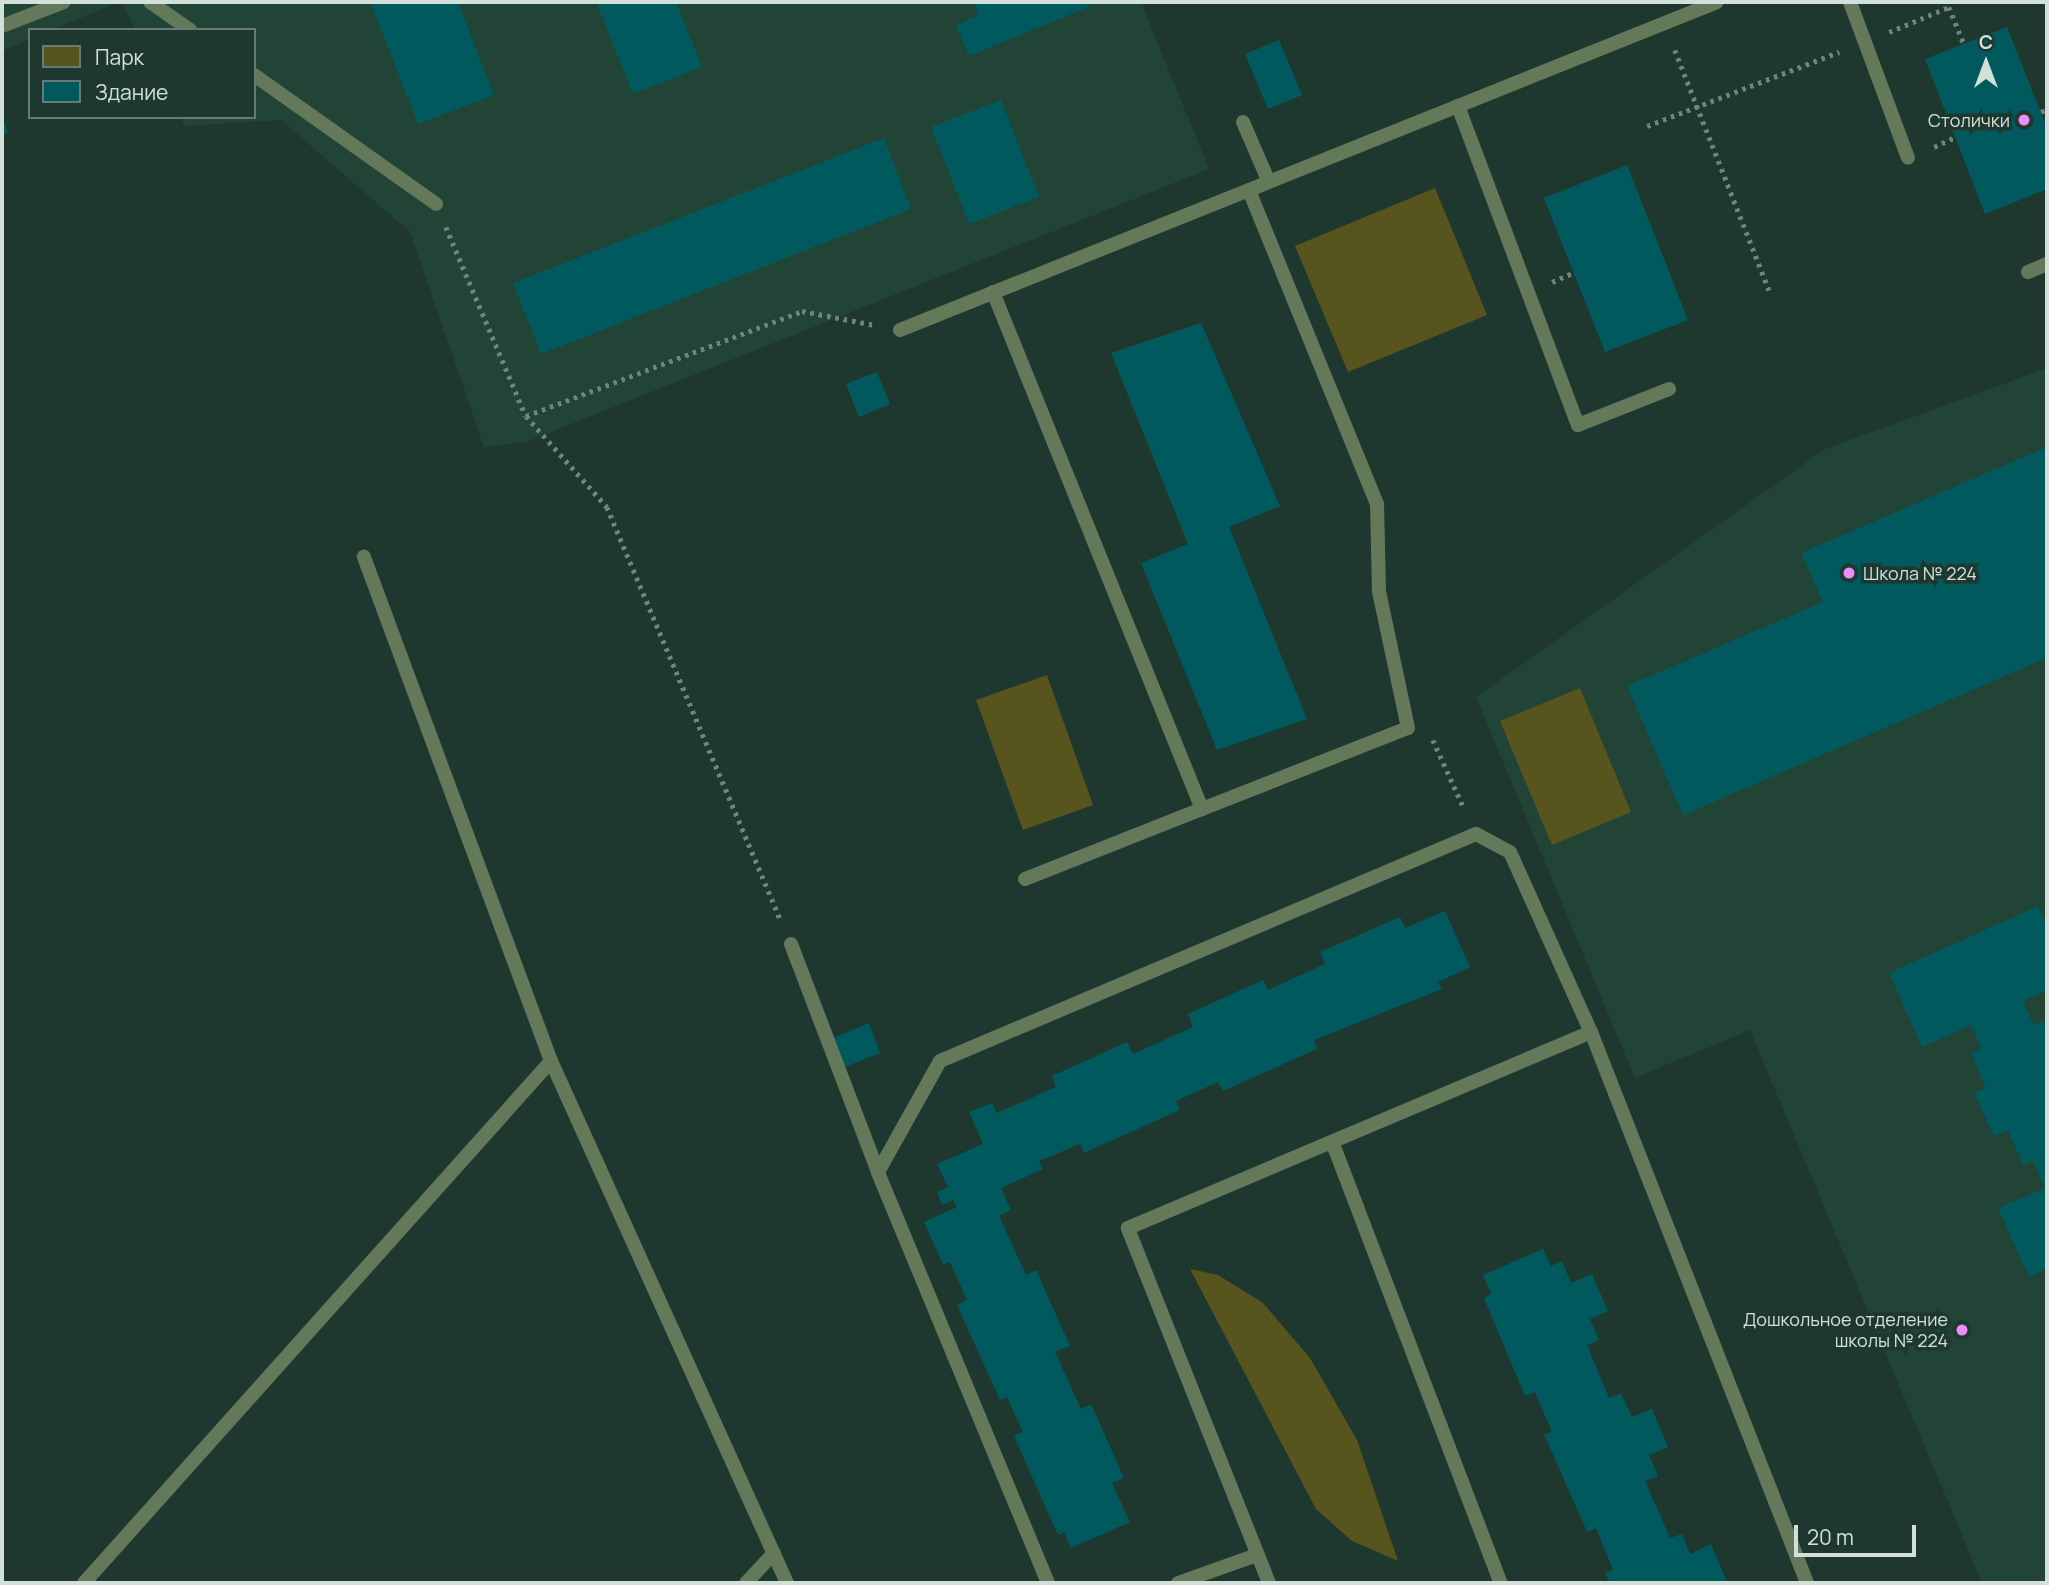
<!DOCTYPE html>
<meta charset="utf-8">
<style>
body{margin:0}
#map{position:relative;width:2049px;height:1585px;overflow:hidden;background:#1f382f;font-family:Manrope,sans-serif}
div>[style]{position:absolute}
.built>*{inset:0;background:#214437}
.green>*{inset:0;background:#57541e}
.building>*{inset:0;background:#005a5d}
.path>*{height:4.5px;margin-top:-2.25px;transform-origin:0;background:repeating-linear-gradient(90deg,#70847c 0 3.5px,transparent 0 8.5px)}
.service>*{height:14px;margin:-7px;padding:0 7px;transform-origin:7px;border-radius:7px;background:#63795a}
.dots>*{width:19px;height:19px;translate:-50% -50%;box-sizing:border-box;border:4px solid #1f382f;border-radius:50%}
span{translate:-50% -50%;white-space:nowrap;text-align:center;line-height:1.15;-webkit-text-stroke:7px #1f382f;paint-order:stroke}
.poi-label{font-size:18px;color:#d1e0d9}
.right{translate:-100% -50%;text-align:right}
.left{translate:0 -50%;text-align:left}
.frame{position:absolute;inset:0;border:4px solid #d1e0d9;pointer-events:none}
.legend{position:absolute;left:28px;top:28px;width:228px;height:91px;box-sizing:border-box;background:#1f382f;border:2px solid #667b73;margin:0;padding:9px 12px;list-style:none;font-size:21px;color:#d1e0d9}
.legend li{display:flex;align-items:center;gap:14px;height:35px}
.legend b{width:35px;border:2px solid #667b73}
.north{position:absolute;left:1951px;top:28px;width:70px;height:70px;-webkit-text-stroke:5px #1f382f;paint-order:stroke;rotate:0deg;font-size:19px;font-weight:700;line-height:28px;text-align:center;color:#d1e0d9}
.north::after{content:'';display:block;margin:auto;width:24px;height:32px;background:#d1e0d9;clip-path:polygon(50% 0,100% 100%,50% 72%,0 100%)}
.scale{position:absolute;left:1794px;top:1525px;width:122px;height:32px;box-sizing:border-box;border:4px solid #d1e0d9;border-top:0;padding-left:9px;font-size:21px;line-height:24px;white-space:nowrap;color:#d1e0d9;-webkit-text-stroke:5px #1f382f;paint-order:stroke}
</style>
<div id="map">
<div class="built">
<i style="clip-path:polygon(2px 2px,119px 2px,52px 30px,30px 30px,30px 39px,2px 51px)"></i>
<i style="clip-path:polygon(121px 2px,1141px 2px,1209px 169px,526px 442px,484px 447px,410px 232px,281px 120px,185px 126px,180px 117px,254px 117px,254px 30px,136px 30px)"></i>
<i style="clip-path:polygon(2047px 368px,2047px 1583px,1982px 1583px,1750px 1030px,1635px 1078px,1476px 697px,1825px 449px)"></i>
</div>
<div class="green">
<i style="clip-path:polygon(1435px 188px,1487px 315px,1348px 372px,1295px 246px)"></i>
<i style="clip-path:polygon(1047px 675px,1093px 805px,1023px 830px,976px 700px)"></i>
<i style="clip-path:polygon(1580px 688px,1631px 812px,1552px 845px,1500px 721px)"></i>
<i style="clip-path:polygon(1190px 1269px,1218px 1275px,1263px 1303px,1310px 1358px,1357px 1440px,1398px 1561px,1352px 1541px,1316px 1509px)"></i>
</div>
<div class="building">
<i style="clip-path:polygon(370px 2px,458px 2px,494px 95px,418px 124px)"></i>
<i style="clip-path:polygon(596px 2px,676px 2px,702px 67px,633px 94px)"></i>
<i style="clip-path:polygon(973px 2px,1089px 2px,1091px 6px,969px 56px,956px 25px,978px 16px)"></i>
<i style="clip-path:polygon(2007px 27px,2047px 128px,2047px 189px,1985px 214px,1925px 59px)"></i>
<i style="clip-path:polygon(1279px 40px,1302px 95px,1268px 109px,1245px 54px)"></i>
<i style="clip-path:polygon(1001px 100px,1039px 197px,969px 224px,931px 127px)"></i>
<i style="clip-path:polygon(2px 115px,8px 133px,2px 135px)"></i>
<i style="clip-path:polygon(884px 138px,911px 209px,541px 354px,513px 283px)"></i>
<i style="clip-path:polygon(1627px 165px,1688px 320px,1605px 352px,1544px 198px)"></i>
<i style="clip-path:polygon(1201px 323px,1280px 506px,1229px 527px,1307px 719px,1217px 750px,1141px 563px,1188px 544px,1111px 353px)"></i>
<i style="clip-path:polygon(877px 372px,890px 404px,859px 417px,846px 384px)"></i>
<i style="clip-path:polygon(2047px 447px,2047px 658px,1683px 815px,1627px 686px,1823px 602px,1801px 553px)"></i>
<i style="clip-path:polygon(2038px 906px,2047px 926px,2047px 990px,2023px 1001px,2034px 1025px,2043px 1021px,2047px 1030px,2047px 1269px,2029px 1277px,1998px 1208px,2045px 1188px,2033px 1161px,2023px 1165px,2008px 1130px,1994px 1136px,1974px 1093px,1986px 1088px,1971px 1053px,1981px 1048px,1971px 1025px,1922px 1047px,1889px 973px)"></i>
<i style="clip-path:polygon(1445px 911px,1470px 967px,1438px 982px,1442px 989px,1314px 1040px,1317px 1049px,1223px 1091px,1218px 1082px,1176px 1101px,1180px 1110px,1084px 1153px,1080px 1144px,1039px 1161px,1043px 1169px,1001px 1188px,1011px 1210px,999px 1216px,1026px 1275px,1036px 1270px,1070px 1346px,1055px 1352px,1081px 1409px,1091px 1404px,1124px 1478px,1112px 1483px,1130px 1522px,1071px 1548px,1064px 1532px,1058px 1535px,1014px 1436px,1023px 1432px,1007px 1397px,1000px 1400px,957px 1305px,967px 1300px,950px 1262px,943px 1264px,924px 1222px,957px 1207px,953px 1200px,942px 1205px,937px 1192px,948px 1187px,937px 1164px,983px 1144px,969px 1112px,992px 1103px,997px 1113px,1056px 1087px,1052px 1076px,1127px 1042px,1133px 1054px,1193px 1027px,1188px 1014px,1263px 980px,1268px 990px,1325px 964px,1320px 952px,1400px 917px,1405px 928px)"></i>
<i style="clip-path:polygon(869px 1023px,880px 1053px,845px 1067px,833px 1038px)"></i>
<i style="clip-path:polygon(1543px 1249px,1551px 1266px,1562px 1261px,1571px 1283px,1592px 1274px,1608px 1311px,1590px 1319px,1599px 1340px,1587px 1345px,1609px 1398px,1621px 1394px,1632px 1417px,1652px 1409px,1668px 1447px,1649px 1455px,1658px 1476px,1645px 1481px,1670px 1538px,1682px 1534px,1690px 1554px,1711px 1544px,1727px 1582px,1610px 1583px,1605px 1573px,1613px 1570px,1596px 1528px,1587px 1532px,1544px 1434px,1552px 1432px,1535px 1392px,1525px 1396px,1484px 1298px,1491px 1294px,1483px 1275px)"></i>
</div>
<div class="path">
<i style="left:1889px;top:32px;width:65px;rotate:-22.6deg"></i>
<i style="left:1949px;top:7px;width:40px;rotate:68deg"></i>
<i style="left:1675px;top:50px;width:258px;rotate:68.6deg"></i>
<i style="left:2041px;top:112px;width:7px;rotate:-27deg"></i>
<i style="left:1647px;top:126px;width:206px;rotate:-21.1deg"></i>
<i style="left:1934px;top:147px;width:23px;rotate:-25deg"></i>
<i style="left:446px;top:227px;width:205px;rotate:67.1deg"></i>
<i style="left:526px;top:416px;width:295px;rotate:-20.8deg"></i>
<i style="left:802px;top:311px;width:74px;rotate:10.9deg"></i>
<i style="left:1552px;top:282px;width:24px;rotate:-24deg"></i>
<i style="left:526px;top:416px;width:122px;rotate:48.3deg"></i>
<i style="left:607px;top:507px;width:448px;rotate:67.2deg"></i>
<i style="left:1433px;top:740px;width:75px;rotate:65.5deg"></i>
</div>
<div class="service">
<i style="left:150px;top:2px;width:49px;rotate:35deg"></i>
<i style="left:1850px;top:2px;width:166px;rotate:69.6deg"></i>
<i style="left:2px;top:26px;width:66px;rotate:-21.2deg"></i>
<i style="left:254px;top:75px;width:223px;rotate:35.3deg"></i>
<i style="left:1458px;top:106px;width:341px;rotate:69.4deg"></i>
<i style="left:1578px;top:425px;width:98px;rotate:-21.6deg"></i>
<i style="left:1243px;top:122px;width:65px;rotate:66.6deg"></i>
<i style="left:2028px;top:272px;width:21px;rotate:-23deg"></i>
<i style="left:993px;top:292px;width:558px;rotate:67.99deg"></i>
<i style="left:1202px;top:809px;width:221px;rotate:-21.5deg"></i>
<i style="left:1408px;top:728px;width:140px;rotate:-102deg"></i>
<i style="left:1379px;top:591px;width:87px;rotate:-91.3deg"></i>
<i style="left:1377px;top:504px;width:339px;rotate:-112.2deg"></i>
<i style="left:900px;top:330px;width:880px;rotate:-21.87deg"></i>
<i style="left:1025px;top:879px;width:190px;rotate:-21.6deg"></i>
<i style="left:791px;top:944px;width:244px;rotate:69.1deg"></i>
<i style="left:551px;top:1061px;width:573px;rotate:65.67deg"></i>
<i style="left:1333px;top:1144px;width:470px;rotate:69.1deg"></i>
<i style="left:84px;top:1583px;width:700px;rotate:-48.18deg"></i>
<i style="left:551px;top:1061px;width:538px;rotate:-110.36deg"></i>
<i style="left:746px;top:1583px;width:41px;rotate:-47deg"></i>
<i style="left:1048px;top:1583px;width:445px;rotate:-112.5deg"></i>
<i style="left:878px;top:1172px;width:127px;rotate:-60.8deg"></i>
<i style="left:940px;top:1061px;width:582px;rotate:-22.95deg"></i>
<i style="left:1476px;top:834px;width:38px;rotate:28deg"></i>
<i style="left:1510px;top:852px;width:197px;rotate:65.8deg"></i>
<i style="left:1591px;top:1032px;width:592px;rotate:68.59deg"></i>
<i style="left:1178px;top:1583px;width:84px;rotate:-19.5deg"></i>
<i style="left:1269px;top:1583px;width:382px;rotate:-111.7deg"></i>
<i style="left:1128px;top:1228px;width:503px;rotate:-22.94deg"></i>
</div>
<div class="dots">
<i style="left:2024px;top:120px;background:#eb8dfb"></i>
<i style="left:1849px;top:573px;background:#eb8dfb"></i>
<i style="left:1962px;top:1330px;background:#eb8dfb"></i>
</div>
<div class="poi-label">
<span class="right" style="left:2010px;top:120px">Столички</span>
<span class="left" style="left:1863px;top:573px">Школа № 224</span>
<span class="right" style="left:1948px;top:1330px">Дошкольное отделение<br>школы № 224</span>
</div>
<div class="frame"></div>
<ul class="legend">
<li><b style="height:19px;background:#57541e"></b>Парк</li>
<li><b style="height:19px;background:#005a5d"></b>Здание</li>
</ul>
<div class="north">С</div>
<div class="scale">20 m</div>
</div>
